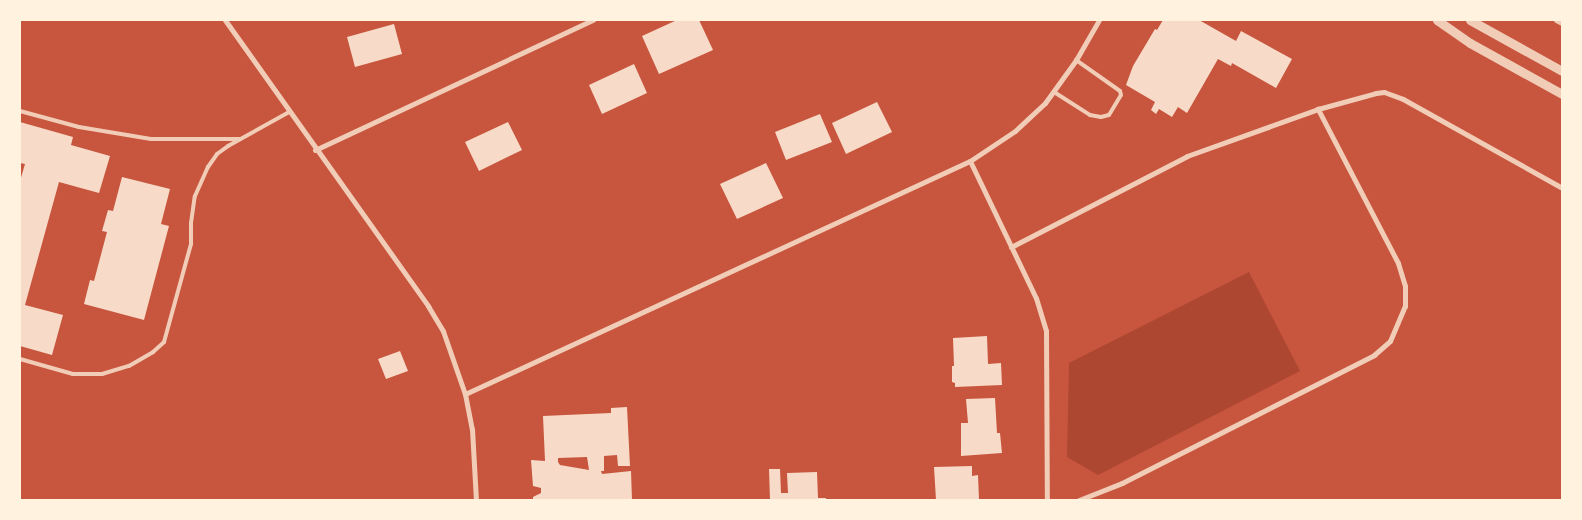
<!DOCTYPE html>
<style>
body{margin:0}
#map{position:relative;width:1582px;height:520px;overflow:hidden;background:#c8553d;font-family:Inter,sans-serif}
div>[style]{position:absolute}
.green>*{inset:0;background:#ae4732}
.building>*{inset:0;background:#f7dbc8}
.service>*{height:4px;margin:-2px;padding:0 2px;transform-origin:2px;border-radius:2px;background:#f1ccb7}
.minor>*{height:5px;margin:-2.5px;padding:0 2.5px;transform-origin:2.5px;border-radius:2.5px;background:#f1ccb7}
.tertiary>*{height:9px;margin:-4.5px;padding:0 4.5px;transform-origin:4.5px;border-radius:4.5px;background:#f1ccb7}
span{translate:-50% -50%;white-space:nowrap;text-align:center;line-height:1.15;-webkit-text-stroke:4px #fff3e0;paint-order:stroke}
.frame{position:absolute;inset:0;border:21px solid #fff3e0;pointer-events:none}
</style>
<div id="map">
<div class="green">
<i style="clip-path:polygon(1249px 272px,1300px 371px,1098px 475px,1067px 457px,1069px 363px)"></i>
</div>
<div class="building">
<i style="clip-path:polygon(677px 20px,699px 20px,713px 50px,659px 74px,642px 36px)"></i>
<i style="clip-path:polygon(1163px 20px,1199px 20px,1236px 41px,1241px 31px,1292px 59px,1276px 88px,1232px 63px,1231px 66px,1218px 59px,1187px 113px,1178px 107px,1172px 117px,1159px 109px,1156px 114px,1151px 110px,1155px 102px,1126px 85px,1133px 66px,1155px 29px,1157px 30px)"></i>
<i style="clip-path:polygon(394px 24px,402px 54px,355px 67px,347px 37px)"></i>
<i style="clip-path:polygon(634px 64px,647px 93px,602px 114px,589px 85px)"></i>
<i style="clip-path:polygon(877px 102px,892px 132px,846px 154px,832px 123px)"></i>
<i style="clip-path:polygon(820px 114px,832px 142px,786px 160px,775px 132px)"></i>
<i style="clip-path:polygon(20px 122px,73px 137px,71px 145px,110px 156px,99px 193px,59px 182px,25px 305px,63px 315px,52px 355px,20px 346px,20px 181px,25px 164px,20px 163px)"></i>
<i style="clip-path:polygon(508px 122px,522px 150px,479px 171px,465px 142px)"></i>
<i style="clip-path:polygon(766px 163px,783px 198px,737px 219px,720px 184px)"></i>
<i style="clip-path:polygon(122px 177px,170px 189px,161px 224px,169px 226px,144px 320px,84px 304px,90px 280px,94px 281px,107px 232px,102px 231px,108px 210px,113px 211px)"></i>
<i style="clip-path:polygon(987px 336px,988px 364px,1001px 363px,1002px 385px,955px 387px,955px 383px,952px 382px,952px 366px,954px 366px,953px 338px)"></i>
<i style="clip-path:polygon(400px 351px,408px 371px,386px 379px,378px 359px)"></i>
<i style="clip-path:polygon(995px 398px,997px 433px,1000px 433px,1002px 453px,961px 456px,961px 423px,968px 423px,966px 399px)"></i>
<i style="clip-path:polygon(evenodd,627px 407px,630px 466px,618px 466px,617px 455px,604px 456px,604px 471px,601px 471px,602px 474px,631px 471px,632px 500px,533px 500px,533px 497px,541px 493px,541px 488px,533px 486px,531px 460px,545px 461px,543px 416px,611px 413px,611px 408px,627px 407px,587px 457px,589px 470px,560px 465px,558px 462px,558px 458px,587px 457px)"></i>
<i style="clip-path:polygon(972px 466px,972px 476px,978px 475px,979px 500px,936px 500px,934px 467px)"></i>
<i style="clip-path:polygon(769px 469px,780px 469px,781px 493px,788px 493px,787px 473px,817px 472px,818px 498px,826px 498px,826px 500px,770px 500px)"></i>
</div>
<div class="service">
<i style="left:1054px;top:92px;width:43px;rotate:32.6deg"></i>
<i style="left:1090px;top:115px;width:11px;rotate:10deg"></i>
<i style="left:1101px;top:117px;width:8px;rotate:-14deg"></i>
<i style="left:1109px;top:115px;width:23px;rotate:-59deg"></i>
<i style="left:1121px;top:95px;width:4px;rotate:-104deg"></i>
<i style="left:1120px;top:91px;width:54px;rotate:-144.8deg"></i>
<i style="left:20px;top:111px;width:61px;rotate:15.2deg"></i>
<i style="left:79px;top:127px;width:73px;rotate:9.5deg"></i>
<i style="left:151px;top:139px;width:89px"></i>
<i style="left:20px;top:359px;width:55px;rotate:15.8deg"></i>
<i style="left:73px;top:374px;width:29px"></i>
<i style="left:102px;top:374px;width:28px;rotate:-17deg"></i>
<i style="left:129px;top:366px;width:28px;rotate:-30deg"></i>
<i style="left:153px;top:352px;width:15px;rotate:-42deg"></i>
<i style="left:164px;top:342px;width:102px;rotate:-74.6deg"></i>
<i style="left:191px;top:244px;width:21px;rotate:-90deg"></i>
<i style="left:191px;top:223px;width:27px;rotate:-82deg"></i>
<i style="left:195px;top:196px;width:32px;rotate:-66deg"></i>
<i style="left:208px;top:167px;width:16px;rotate:-55deg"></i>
<i style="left:217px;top:154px;width:14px;rotate:-36deg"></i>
<i style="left:228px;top:146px;width:70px;rotate:-29.1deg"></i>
</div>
<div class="minor">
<i style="left:225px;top:20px;width:351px;rotate:54.6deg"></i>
<i style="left:428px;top:306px;width:29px;rotate:59deg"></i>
<i style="left:443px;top:331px;width:67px;rotate:70.8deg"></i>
<i style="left:465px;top:394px;width:36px;rotate:79deg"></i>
<i style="left:472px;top:429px;width:71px;rotate:86.8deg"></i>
<i style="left:1556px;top:20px;width:7px;rotate:27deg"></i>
<i style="left:315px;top:150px;width:307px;rotate:-25.1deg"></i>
<i style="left:970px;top:161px;width:152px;rotate:64.3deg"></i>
<i style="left:1036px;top:298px;width:34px;rotate:73deg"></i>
<i style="left:1046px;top:331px;width:169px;rotate:89.7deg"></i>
<i style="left:1011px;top:247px;width:198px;rotate:-27.3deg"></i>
<i style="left:1187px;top:156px;width:139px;rotate:-19.7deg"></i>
<i style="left:1318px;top:109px;width:60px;rotate:-15.4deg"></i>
<i style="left:1376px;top:93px;width:8px;rotate:-7deg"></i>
<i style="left:1384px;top:92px;width:20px;rotate:20deg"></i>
<i style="left:1403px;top:99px;width:182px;rotate:29.2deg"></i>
<i style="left:465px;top:394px;width:556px;rotate:-24.77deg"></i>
<i style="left:970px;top:161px;width:54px;rotate:-33.7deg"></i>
<i style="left:1015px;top:131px;width:41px;rotate:-43deg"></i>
<i style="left:1045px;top:103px;width:53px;rotate:-54.2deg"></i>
<i style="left:1076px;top:60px;width:46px;rotate:-60.1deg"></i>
<i style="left:1079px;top:500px;width:46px;rotate:-21.6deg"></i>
<i style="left:1122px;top:483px;width:283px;rotate:-26.9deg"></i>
<i style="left:1374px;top:355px;width:21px;rotate:-41deg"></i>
<i style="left:1390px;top:341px;width:38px;rotate:-67deg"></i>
<i style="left:1405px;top:306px;width:20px;rotate:-90deg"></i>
<i style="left:1405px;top:286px;width:24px;rotate:-107deg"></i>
<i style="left:1398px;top:263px;width:174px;rotate:-117.5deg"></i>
</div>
<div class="tertiary">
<i style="left:1437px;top:20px;width:40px;rotate:34.9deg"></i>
<i style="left:1470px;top:43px;width:105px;rotate:29deg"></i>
<i style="left:1470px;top:20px;width:105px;rotate:29deg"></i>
</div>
<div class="frame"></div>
</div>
